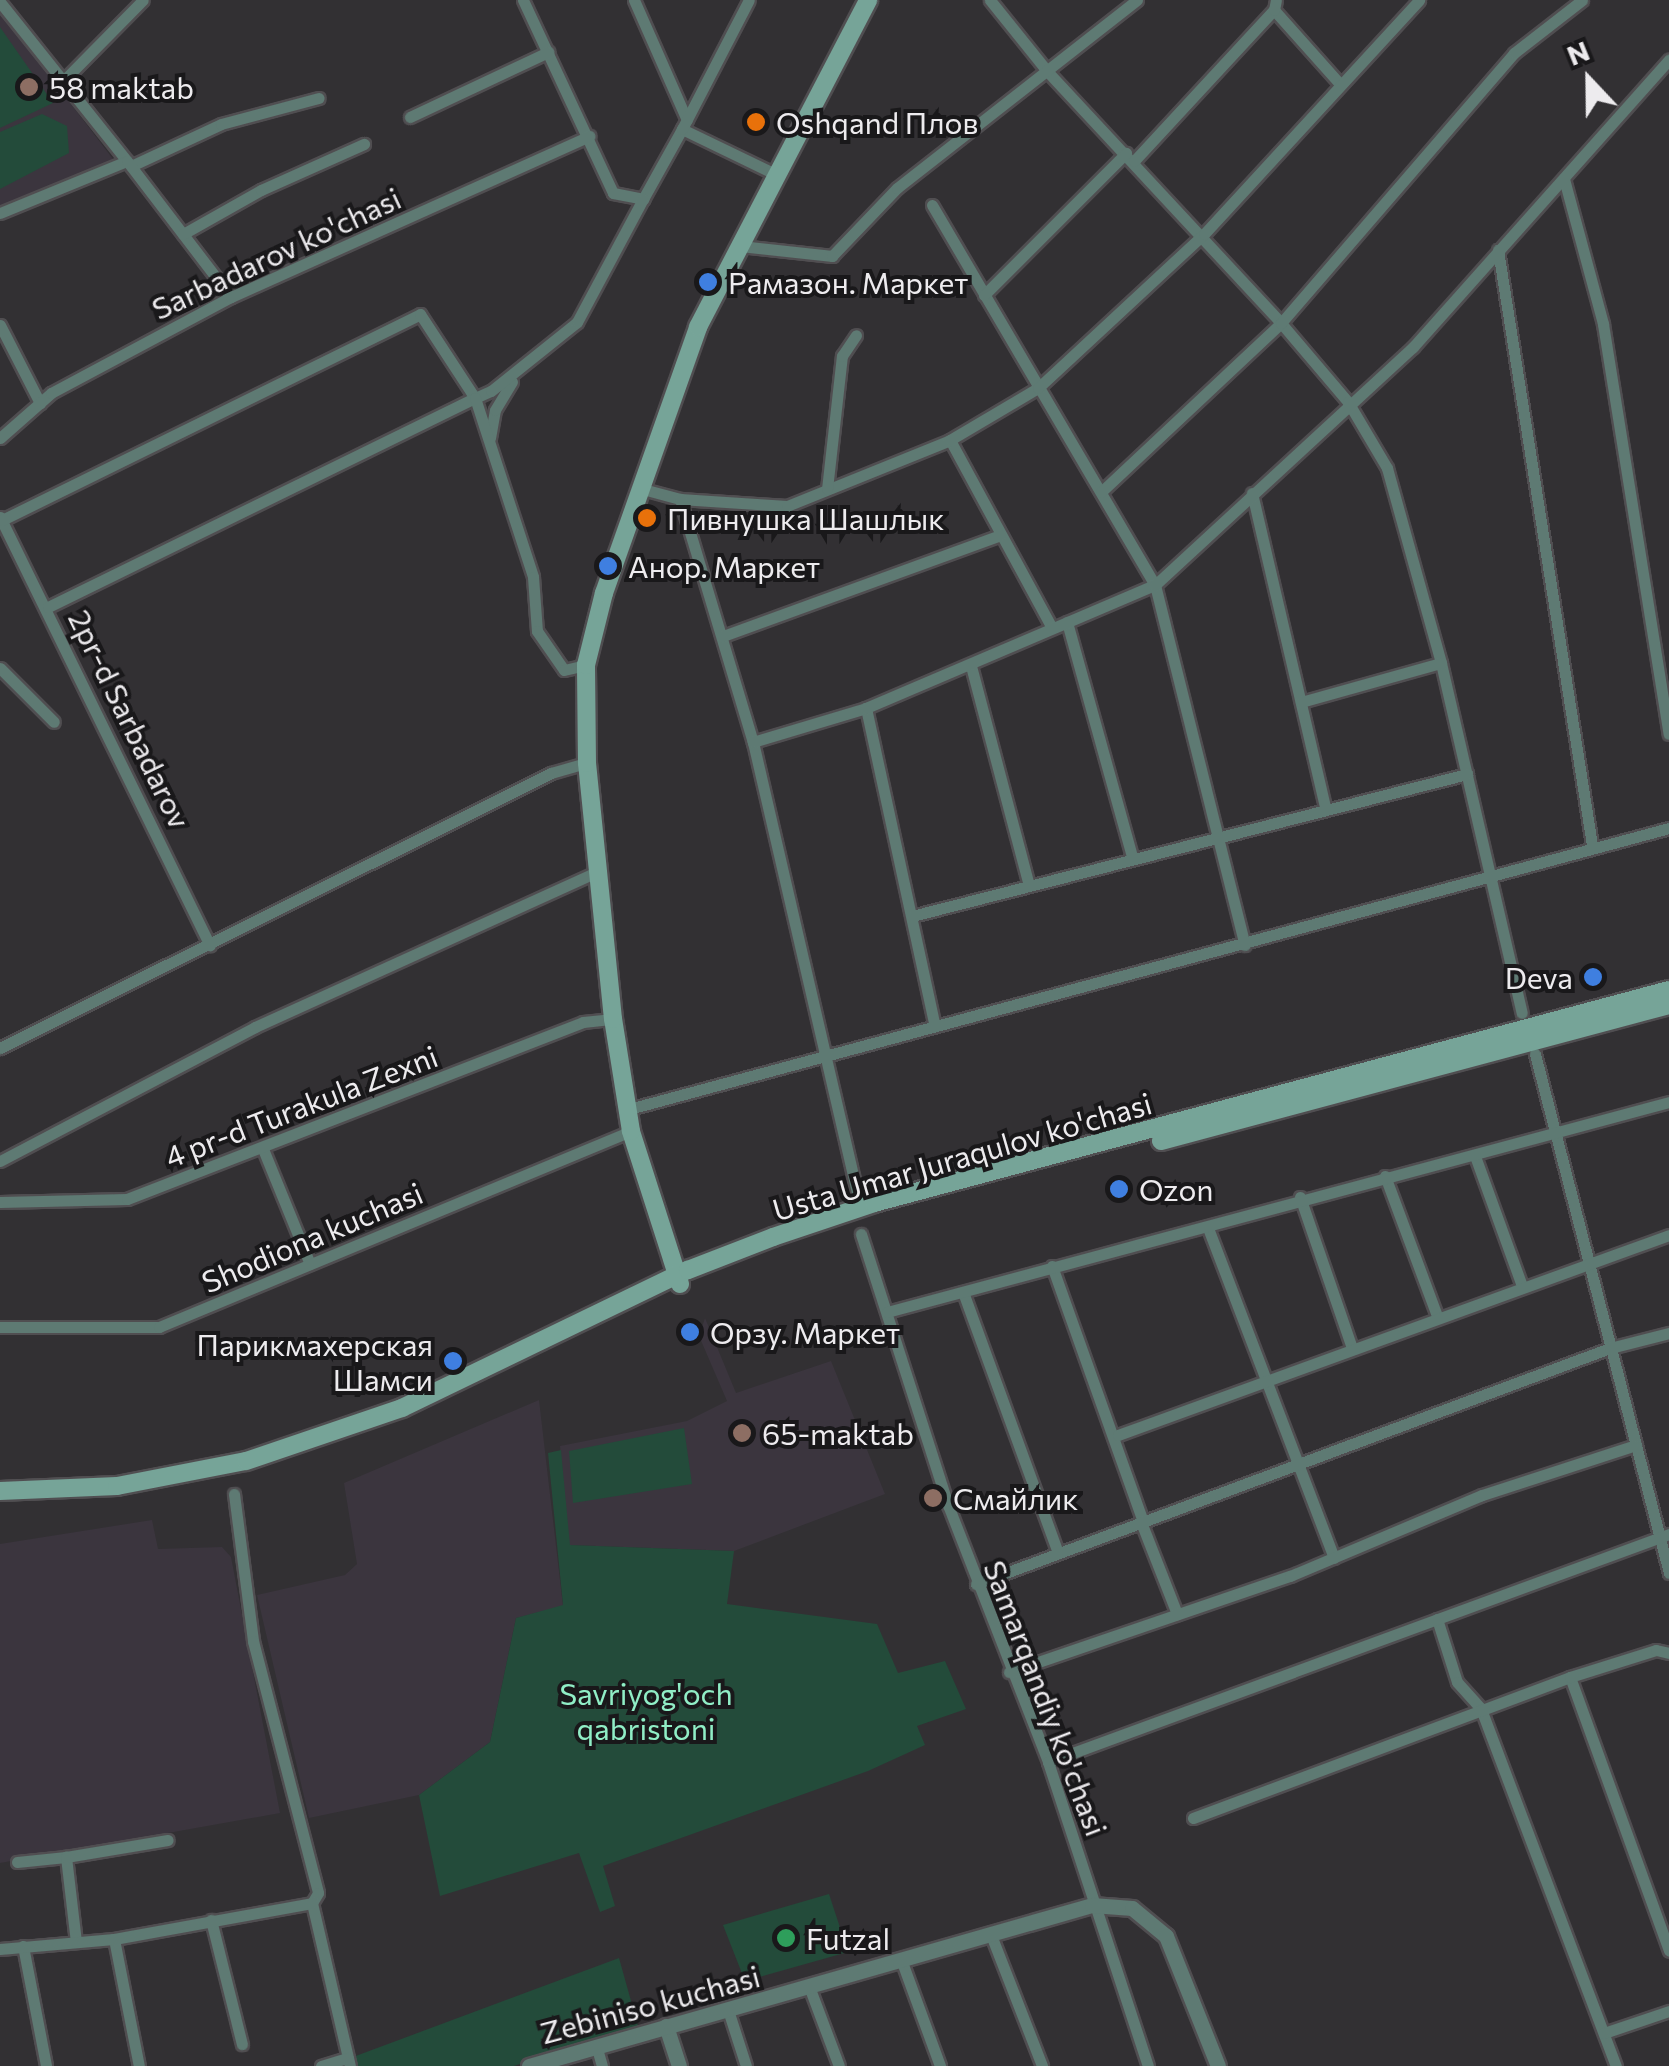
<!DOCTYPE html>
<meta charset="utf-8">
<style>
body{margin:0}
#map{position:relative;width:1669px;height:2066px;overflow:hidden;background:#323033;font-family:Commissioner,sans-serif}
div>[style]{position:absolute}
.built>*{inset:0;background:#3b353e}
.green>*{inset:0;background:#234b3a}
.roads{filter:drop-shadow(2px 0 #504e51) drop-shadow(-2px 0 #504e51) drop-shadow(0 2px #504e51) drop-shadow(0 -2px #504e51)}
.minor>*{height:11px;margin:-5.5px;padding:0 5.5px;transform-origin:5.5px;border-radius:5.5px;background:#5e7a73}
.tertiary>*{height:15px;margin:-7.5px;padding:0 7.5px;transform-origin:7.5px;border-radius:7.5px;background:#5e7a73}
.secondary>*{height:18px;margin:-9px;padding:0 9px;transform-origin:9px;border-radius:9px;background:#76a498}
.dots>*{width:28px;height:28px;translate:-50% -50%;box-sizing:border-box;border:5px solid #19181a;border-radius:50%}
span{translate:-50% -50%;white-space:nowrap;text-align:center;line-height:1.15;-webkit-text-stroke:8px #19181a;paint-order:stroke}
.poi-label{font-size:30px;color:#edebee}
.left{translate:0 -50%;text-align:left}
.right{translate:-100% -50%;text-align:right}
.street-label{font-size:30px;color:#edebee}
.park-label{font-size:30px;color:#90eec6}
.north{position:absolute;left:1539px;top:30px;width:100px;height:100px;-webkit-text-stroke:8px #19181a;paint-order:stroke;rotate:338deg;font-size:28px;font-weight:700;line-height:40px;text-align:center;color:#edebee}
.north::after{content:'';display:block;margin:auto;width:35px;height:45px;background:#edebee;clip-path:polygon(50% 0,100% 100%,50% 72%,0 100%)}
</style>
<div id="map">
<div class="built">
<i style="clip-path:polygon(0 11px,116px 163px,0 213px)"></i>
<i style="clip-path:polygon(705px 1318px,736px 1393px,831px 1361px,885px 1494px,734px 1551px,569px 1545px,560px 1446px,687px 1421px,727px 1401px,699px 1336px)"></i>
<i style="clip-path:polygon(539px 1400px,563px 1606px,516px 1618px,490px 1742px,419px 1795px,309px 1818px,257px 1595px,345px 1575px,357px 1564px,344px 1483px)"></i>
<i style="clip-path:polygon(152px 1520px,158px 1549px,222px 1547px,231px 1557px,280px 1813px,0 1863px,0 1544px)"></i>
</div>
<div class="green">
<i style="clip-path:polygon(0 27px,53px 103px,0 128px)"></i>
<i style="clip-path:polygon(42px 114px,67px 126px,69px 153px,0 189px,0 132px)"></i>
<i style="clip-path:polygon(684px 1428px,692px 1484px,573px 1503px,569px 1451px)"></i>
<i style="clip-path:polygon(561px 1450px,570px 1545px,734px 1551px,727px 1604px,877px 1624px,898px 1673px,945px 1661px,966px 1709px,917px 1726px,925px 1745px,868px 1771px,603px 1866px,615px 1906px,600px 1912px,579px 1853px,440px 1896px,419px 1795px,490px 1742px,516px 1618px,563px 1605px,548px 1453px)"></i>
<i style="clip-path:polygon(829px 1894px,848px 1952px,745px 1981px,723px 1925px)"></i>
<i style="clip-path:polygon(619px 1958px,638px 2026px,514px 2066px,354px 2066px,353px 2057px)"></i>
</div>
<div class="roads">
<div class="minor">
<i style="left:523px;top:0;width:213px;rotate:65deg"></i>
<i style="left:613px;top:193px;width:31px;rotate:11deg"></i>
<i style="left:643px;top:199px;width:80px;rotate:-60.9deg"></i>
<i style="left:682px;top:129px;width:106px;rotate:25.8deg"></i>
<i style="left:634px;top:0;width:131px;rotate:66.2deg"></i>
<i style="left:990px;top:0;width:91px;rotate:51.2deg"></i>
<i style="left:1047px;top:71px;width:344px;rotate:47.1deg"></i>
<i style="left:1281px;top:323px;width:104px;rotate:49.7deg"></i>
<i style="left:1348px;top:402px;width:77px;rotate:59.4deg"></i>
<i style="left:1387px;top:468px;width:202px;rotate:74.5deg"></i>
<i style="left:1441px;top:663px;width:359px;rotate:77deg"></i>
<i style="left:0;top:2px;width:203px;rotate:51.4deg"></i>
<i style="left:1274px;top:10px;width:99px;rotate:48.3deg"></i>
<i style="left:64px;top:80px;width:112px;rotate:-45.4deg"></i>
<i style="left:410px;top:117px;width:153px;rotate:-25.2deg"></i>
<i style="left:682px;top:129px;width:145px;rotate:-62.6deg"></i>
<i style="left:1134px;top:161px;width:206px;rotate:-47.2deg"></i>
<i style="left:1274px;top:10px;width:10px;rotate:-79deg"></i>
<i style="left:131px;top:166px;width:99px;rotate:-25deg"></i>
<i style="left:221px;top:124px;width:101px;rotate:-14.9deg"></i>
<i style="left:1564px;top:179px;width:150px;rotate:74.9deg"></i>
<i style="left:1603px;top:324px;width:415px;rotate:80.9deg"></i>
<i style="left:932px;top:205px;width:441px;rotate:59.6deg"></i>
<i style="left:1155px;top:585px;width:371px;rotate:76deg"></i>
<i style="left:0;top:213px;width:137px;rotate:-22.3deg"></i>
<i style="left:127px;top:161px;width:171px;rotate:52.6deg"></i>
<i style="left:183px;top:234px;width:90px;rotate:-29.4deg"></i>
<i style="left:261px;top:190px;width:113px;rotate:-24.1deg"></i>
<i style="left:740px;top:246px;width:93px;rotate:6.2deg"></i>
<i style="left:832px;top:256px;width:94px;rotate:-46.3deg"></i>
<i style="left:897px;top:188px;width:305px;rotate:-38.1deg"></i>
<i style="left:1498px;top:250px;width:602px;rotate:81.02deg"></i>
<i style="left:984px;top:295px;width:201px;rotate:-45deg"></i>
<i style="left:0;top:325px;width:88px;rotate:62.9deg"></i>
<i style="left:0;top:438px;width:68px;rotate:-41.4deg"></i>
<i style="left:51px;top:393px;width:204px;rotate:-28.1deg"></i>
<i style="left:231px;top:297px;width:393px;rotate:-24.2deg"></i>
<i style="left:490px;top:438px;width:28px;rotate:-80deg"></i>
<i style="left:495px;top:410px;width:33px;rotate:-59deg"></i>
<i style="left:950px;top:440px;width:212px;rotate:61.5deg"></i>
<i style="left:639px;top:488px;width:42px;rotate:15deg"></i>
<i style="left:680px;top:499px;width:107px;rotate:3.7deg"></i>
<i style="left:787px;top:506px;width:176px;rotate:-22deg"></i>
<i style="left:950px;top:440px;width:102px;rotate:-30.6deg"></i>
<i style="left:1038px;top:388px;width:226px;rotate:-42.9deg"></i>
<i style="left:1204px;top:234px;width:318px;rotate:-47.4deg"></i>
<i style="left:827px;top:489px;width:134px;rotate:-83.6deg"></i>
<i style="left:842px;top:356px;width:25px;rotate:-56deg"></i>
<i style="left:1101px;top:492px;width:247px;rotate:-43.2deg"></i>
<i style="left:1281px;top:323px;width:357px;rotate:-49.2deg"></i>
<i style="left:1514px;top:53px;width:86px;rotate:-37.9deg"></i>
<i style="left:1252px;top:493px;width:322px;rotate:76.9deg"></i>
<i style="left:680px;top:499px;width:254px;rotate:73.3deg"></i>
<i style="left:753px;top:742px;width:463px;rotate:77deg"></i>
<i style="left:0;top:517px;width:477px;rotate:63.9deg"></i>
<i style="left:2px;top:520px;width:466px;rotate:-26.2deg"></i>
<i style="left:420px;top:314px;width:100px;rotate:56.8deg"></i>
<i style="left:475px;top:398px;width:17px;rotate:-24deg"></i>
<i style="left:491px;top:391px;width:110px;rotate:-38.7deg"></i>
<i style="left:577px;top:322px;width:140px;rotate:-61.8deg"></i>
<i style="left:48px;top:607px;width:475px;rotate:-26.1deg"></i>
<i style="left:475px;top:398px;width:188px;rotate:72deg"></i>
<i style="left:533px;top:577px;width:54px;rotate:85.8deg"></i>
<i style="left:537px;top:631px;width:47px;rotate:55.3deg"></i>
<i style="left:564px;top:670px;width:23px;rotate:-13deg"></i>
<i style="left:1067px;top:622px;width:243px;rotate:74.5deg"></i>
<i style="left:723px;top:636px;width:295px;rotate:-20deg"></i>
<i style="left:971px;top:666px;width:227px;rotate:75.2deg"></i>
<i style="left:0;top:668px;width:76px;rotate:45deg"></i>
<i style="left:1301px;top:702px;width:145px;rotate:-15.6deg"></i>
<i style="left:866px;top:708px;width:325px;rotate:77.8deg"></i>
<i style="left:753px;top:742px;width:118px;rotate:-16.7deg"></i>
<i style="left:866px;top:708px;width:314px;rotate:-23.1deg"></i>
<i style="left:1155px;top:585px;width:351px;rotate:-42.7deg"></i>
<i style="left:1413px;top:347px;width:385px;rotate:-48.3deg"></i>
<i style="left:912px;top:916px;width:573px;rotate:-14.35deg"></i>
<i style="left:0;top:1048px;width:616px;rotate:-26.52deg"></i>
<i style="left:551px;top:773px;width:37px;rotate:-16deg"></i>
<i style="left:1535px;top:1054px;width:536px;rotate:75.52deg"></i>
<i style="left:629px;top:1109px;width:1077px;rotate:-15.12deg"></i>
<i style="left:263px;top:1149px;width:124px;rotate:67.8deg"></i>
<i style="left:1475px;top:1156px;width:138px;rotate:70.1deg"></i>
<i style="left:0;top:1161px;width:288px;rotate:-27.7deg"></i>
<i style="left:255px;top:1027px;width:375px;rotate:-24.4deg"></i>
<i style="left:1385px;top:1176px;width:149px;rotate:69.6deg"></i>
<i style="left:1300px;top:1197px;width:157px;rotate:71deg"></i>
<i style="left:0;top:1202px;width:127px;rotate:-1.4deg"></i>
<i style="left:127px;top:1199px;width:489px;rotate:-21.2deg"></i>
<i style="left:583px;top:1022px;width:30px;rotate:-6deg"></i>
<i style="left:1208px;top:1228px;width:353px;rotate:69.1deg"></i>
<i style="left:861px;top:1234px;width:285px;rotate:72.2deg"></i>
<i style="left:948px;top:1505px;width:276px;rotate:68.7deg"></i>
<i style="left:1048px;top:1762px;width:320px;rotate:71.8deg"></i>
<i style="left:1052px;top:1266px;width:271px;rotate:70.4deg"></i>
<i style="left:963px;top:1292px;width:278px;rotate:70deg"></i>
<i style="left:887px;top:1312px;width:810px;rotate:-15.03deg"></i>
<i style="left:0;top:1327px;width:159px"></i>
<i style="left:159px;top:1327px;width:511px;rotate:-22.55deg"></i>
<i style="left:1118px;top:1435px;width:586px;rotate:-19.95deg"></i>
<i style="left:234px;top:1494px;width:148px;rotate:82.6deg"></i>
<i style="left:253px;top:1641px;width:260px;rotate:75.5deg"></i>
<i style="left:318px;top:1893px;width:12px;rotate:121deg"></i>
<i style="left:312px;top:1903px;width:167px;rotate:76.9deg"></i>
<i style="left:1141px;top:1522px;width:99px;rotate:68.6deg"></i>
<i style="left:976px;top:1584px;width:676px;rotate:-20.42deg"></i>
<i style="left:1610px;top:1348px;width:61px;rotate:-14.3deg"></i>
<i style="left:1437px;top:1619px;width:66px;rotate:72.4deg"></i>
<i style="left:1457px;top:1682px;width:36px;rotate:48deg"></i>
<i style="left:1481px;top:1709px;width:382px;rotate:69.3deg"></i>
<i style="left:1009px;top:1672px;width:297px;rotate:-18.9deg"></i>
<i style="left:1290px;top:1576px;width:208px;rotate:-22.9deg"></i>
<i style="left:1482px;top:1495px;width:162px;rotate:-18deg"></i>
<i style="left:1570px;top:1677px;width:291px;rotate:70.1deg"></i>
<i style="left:1048px;top:1762px;width:662px;rotate:-20.16deg"></i>
<i style="left:1193px;top:1818px;width:403px;rotate:-20.5deg"></i>
<i style="left:1570px;top:1677px;width:90px;rotate:-17.4deg"></i>
<i style="left:1656px;top:1650px;width:13px;rotate:13deg"></i>
<i style="left:17px;top:1862px;width:49px;rotate:-5.8deg"></i>
<i style="left:211px;top:1920px;width:128px;rotate:76deg"></i>
<i style="left:991px;top:1935px;width:141px;rotate:68.7deg"></i>
<i style="left:114px;top:1939px;width:129px;rotate:78.9deg"></i>
<i style="left:76px;top:1942px;width:86px;rotate:-96.7deg"></i>
<i style="left:66px;top:1857px;width:103px;rotate:-9.5deg"></i>
<i style="left:23px;top:1946px;width:122px;rotate:79.1deg"></i>
<i style="left:0;top:1949px;width:114px;rotate:-5deg"></i>
<i style="left:114px;top:1939px;width:201px;rotate:-10.3deg"></i>
<i style="left:902px;top:1962px;width:111px;rotate:69.9deg"></i>
<i style="left:810px;top:1989px;width:82px;rotate:69.4deg"></i>
<i style="left:728px;top:2010px;width:59px;rotate:72.2deg"></i>
<i style="left:1604px;top:2033px;width:69px;rotate:-18.7deg"></i>
<i style="left:596px;top:2045px;width:22px;rotate:74deg"></i>
<i style="left:321px;top:2066px;width:28px;rotate:-17deg"></i>
</div>
<div class="tertiary">
<i style="left:666px;top:2026px;width:42px;rotate:72deg"></i>
<i style="left:529px;top:2066px;width:586px;rotate:-15.96deg"></i>
<i style="left:1092px;top:1905px;width:40px;rotate:4.3deg"></i>
<i style="left:1132px;top:1908px;width:44px;rotate:39.5deg"></i>
<i style="left:1166px;top:1936px;width:140px;rotate:68.2deg"></i>
</div>
<div class="secondary">
<i style="left:1161px;top:1141px;width:526px;rotate:-14.99deg"></i>
<i style="left:680px;top:1284px;width:161px;rotate:-107.8deg"></i>
<i style="left:631px;top:1131px;width:113px;rotate:-99.1deg"></i>
<i style="left:613px;top:1019px;width:257px;rotate:-95.8deg"></i>
<i style="left:587px;top:763px;width:98px;rotate:-90.6deg"></i>
<i style="left:586px;top:665px;width:74px;rotate:-76deg"></i>
<i style="left:604px;top:593px;width:282px;rotate:-70.5deg"></i>
<i style="left:698px;top:327px;width:369px;rotate:-62.5deg"></i>
<i style="left:0;top:1491px;width:117px;rotate:-2.4deg"></i>
<i style="left:117px;top:1486px;width:131px;rotate:-11deg"></i>
<i style="left:246px;top:1461px;width:165px;rotate:-18.8deg"></i>
<i style="left:402px;top:1408px;width:318px;rotate:-25.8deg"></i>
<i style="left:688px;top:1270px;width:91px;rotate:-21.2deg"></i>
<i style="left:773px;top:1237px;width:107px;rotate:-18.6deg"></i>
<i style="left:874px;top:1203px;width:823px;rotate:-15deg"></i>
</div>
</div>
<div class="dots">
<i style="left:29px;top:87px;background:#8d6e63"></i>
<i style="left:756px;top:122px;background:#e8710a"></i>
<i style="left:708px;top:282px;background:#3f7fe0"></i>
<i style="left:647px;top:518px;background:#e8710a"></i>
<i style="left:608px;top:566px;background:#3f7fe0"></i>
<i style="left:1593px;top:977px;background:#3f7fe0"></i>
<i style="left:1119px;top:1189px;background:#3f7fe0"></i>
<i style="left:690px;top:1332px;background:#3f7fe0"></i>
<i style="left:453px;top:1361px;background:#3f7fe0"></i>
<i style="left:742px;top:1433px;background:#8d6e63"></i>
<i style="left:933px;top:1498px;background:#8d6e63"></i>
<i style="left:786px;top:1938px;background:#2e9e5b"></i>
</div>
<div class="poi-label">
<span class="left" style="left:49px;top:87px">58 maktab</span>
<span class="left" style="left:776px;top:122px">Oshqand Плов</span>
<span class="left" style="left:728px;top:282px">Рамазон. Маркет</span>
<span class="left" style="left:667px;top:518px">Пивнушка Шашлык</span>
<span class="left" style="left:628px;top:566px">Анор. Маркет</span>
<span class="right" style="left:1573px;top:977px">Deva</span>
<span class="left" style="left:1139px;top:1189px">Ozon</span>
<span class="left" style="left:710px;top:1332px">Орзу. Маркет</span>
<span class="right" style="left:433px;top:1361px">Парикмахерская<br>Шамси</span>
<span class="left" style="left:762px;top:1433px">65-maktab</span>
<span class="left" style="left:953px;top:1498px">Смайлик</span>
<span class="left" style="left:806px;top:1938px">Futzal</span>
</div>
<div class="street-label">
<span style="left:276px;top:253px;rotate:-25deg">Sarbadarov ko'chasi</span>
<span style="left:130px;top:719px;rotate:64deg">2pr-d Sarbadarov</span>
<span style="left:301px;top:1106px;rotate:-21deg">4 pr-d Turakula Zexni</span>
<span style="left:962px;top:1156px;rotate:-16deg">Usta Umar Juraqulov ko'chasi</span>
<span style="left:312px;top:1237px;rotate:-23deg">Shodiona kuchasi</span>
<span style="left:1046px;top:1698px;rotate:69deg">Samarqandiy ko'chasi</span>
<span style="left:650px;top:2004px;rotate:-15deg">Zebiniso kuchasi</span>
</div>
<div class="park-label">
<span style="left:646px;top:1710px">Savriyog'och<br>qabristoni</span>
</div>
<div class="north">N</div>
</div>
